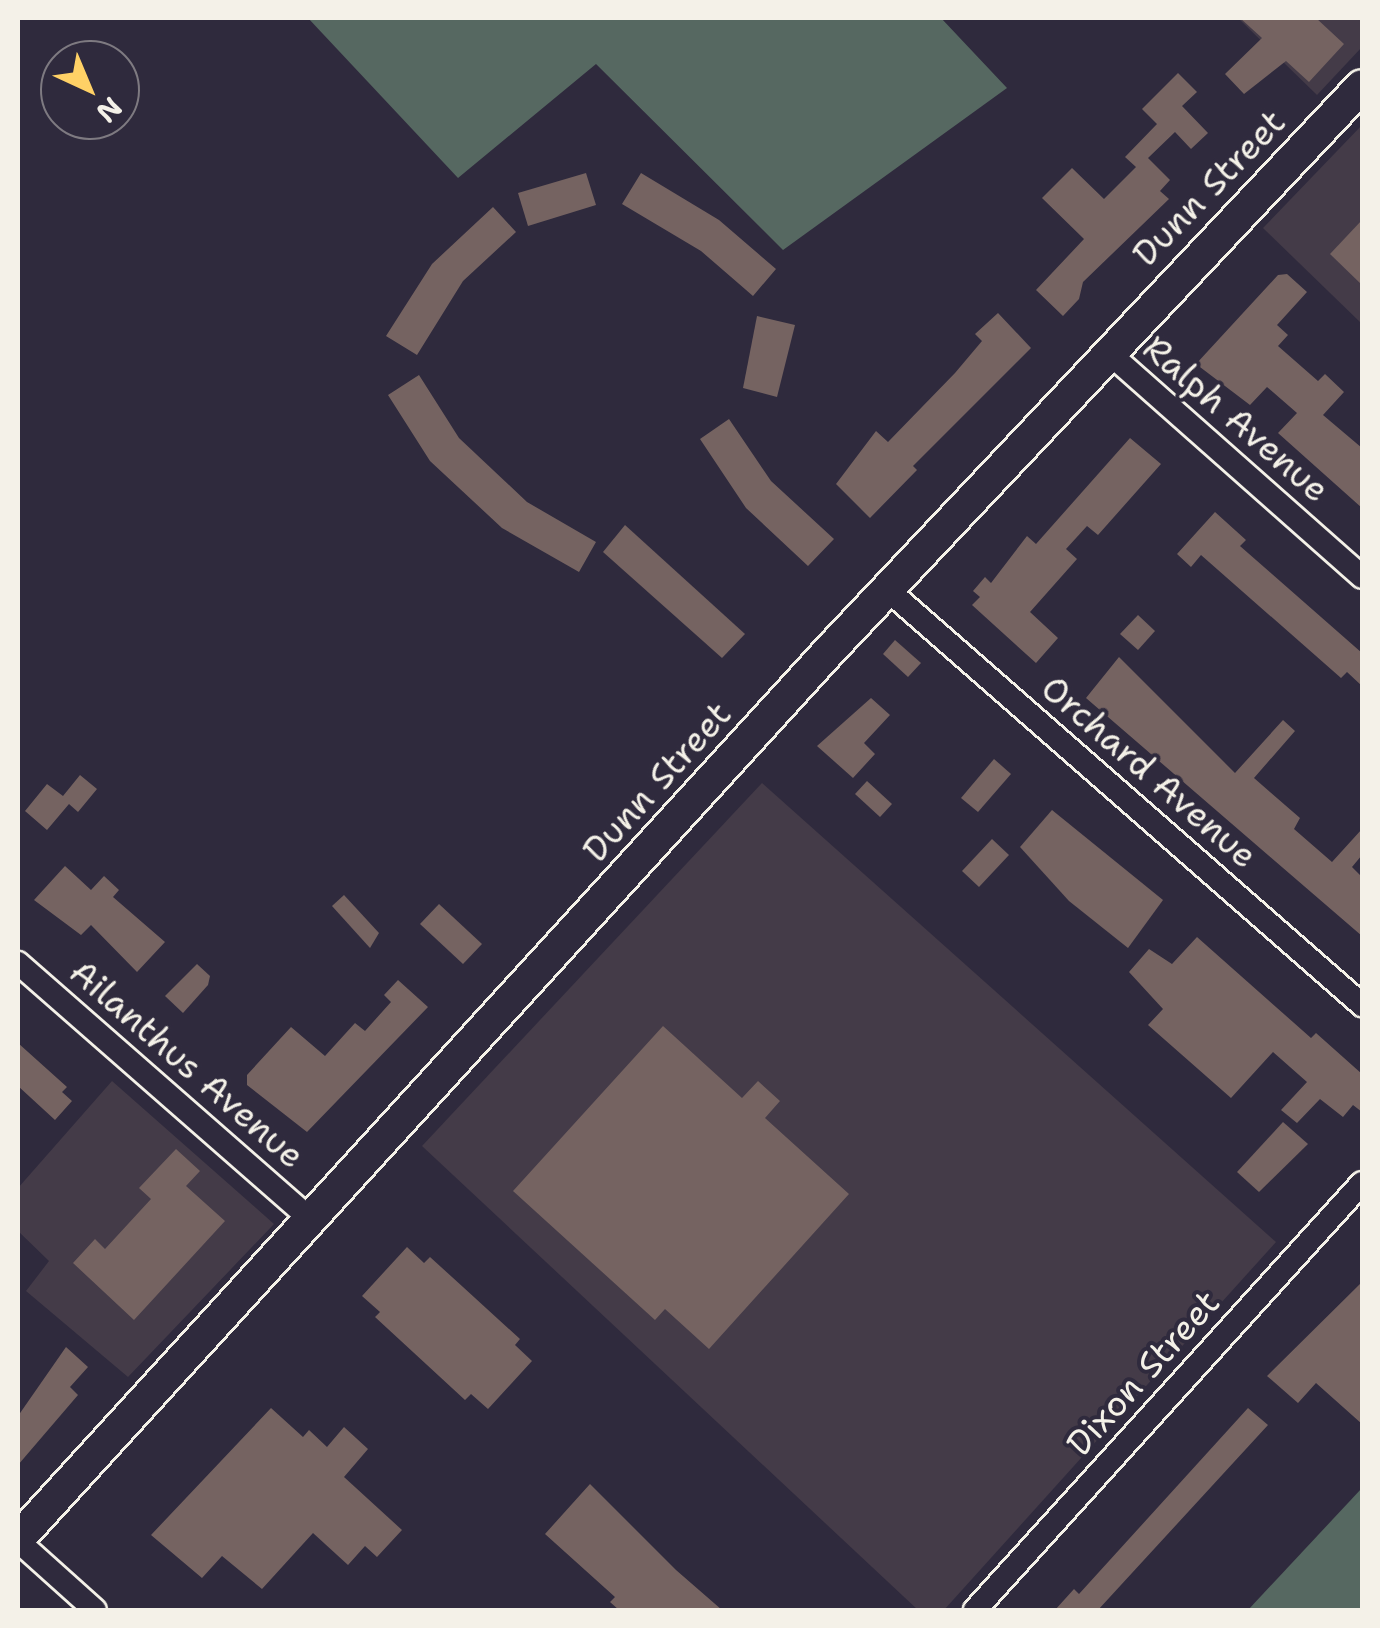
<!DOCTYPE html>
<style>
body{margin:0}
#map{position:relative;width:1380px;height:1628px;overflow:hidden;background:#2f2a3d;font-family:"Shantell Sans",sans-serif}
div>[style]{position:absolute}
.built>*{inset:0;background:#443b48}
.green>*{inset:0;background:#566861}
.building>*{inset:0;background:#756361}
.roads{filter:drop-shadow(2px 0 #f4f1e8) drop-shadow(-2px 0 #f4f1e8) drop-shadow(0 2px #f4f1e8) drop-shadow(0 -2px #f4f1e8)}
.street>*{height:22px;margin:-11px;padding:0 11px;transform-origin:11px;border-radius:11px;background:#2f2a3d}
.secondary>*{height:32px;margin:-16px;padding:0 16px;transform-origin:16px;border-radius:16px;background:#2f2a3d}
span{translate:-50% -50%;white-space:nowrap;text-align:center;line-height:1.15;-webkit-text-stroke:8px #2f2a3d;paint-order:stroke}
.street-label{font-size:35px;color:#f4f1e8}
.frame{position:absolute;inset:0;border:20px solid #f4f1e8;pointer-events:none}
.north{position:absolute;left:40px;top:40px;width:100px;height:100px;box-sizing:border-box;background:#2f2a3d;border:2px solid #7e7a81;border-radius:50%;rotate:136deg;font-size:28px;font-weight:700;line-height:40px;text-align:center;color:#f4f1e8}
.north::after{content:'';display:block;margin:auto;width:35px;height:45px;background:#ffd166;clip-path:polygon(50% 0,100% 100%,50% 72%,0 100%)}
</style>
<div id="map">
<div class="built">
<i style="clip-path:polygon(1238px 18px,1362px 18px,1362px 47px,1317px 95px)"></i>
<i style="clip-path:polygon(1362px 125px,1362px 324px,1263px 228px)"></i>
<i style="clip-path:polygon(762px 783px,1276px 1242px,944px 1610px,918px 1610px,422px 1146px)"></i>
<i style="clip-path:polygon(112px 1081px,274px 1224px,128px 1377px,26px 1291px,49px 1261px,18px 1231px,18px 1188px)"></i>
</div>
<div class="green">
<i style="clip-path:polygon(308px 18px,941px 18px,1007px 88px,783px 250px,596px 64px,458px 178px)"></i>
<i style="clip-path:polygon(1362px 1488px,1362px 1610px,1248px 1610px)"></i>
</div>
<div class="building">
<i style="clip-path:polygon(1240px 18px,1316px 18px,1344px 44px,1309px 82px,1286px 61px,1244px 94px,1225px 74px,1262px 38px)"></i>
<i style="clip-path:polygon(1178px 73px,1197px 92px,1182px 106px,1208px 133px,1191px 149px,1175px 132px,1148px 158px,1170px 180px,1160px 191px,1169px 199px,1083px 282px,1079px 299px,1063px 316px,1036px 290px,1084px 239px,1042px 198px,1072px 168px,1104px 199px,1136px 167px,1125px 157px,1157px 124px,1142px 109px)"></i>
<i style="clip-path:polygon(586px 173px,596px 205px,528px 226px,518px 193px)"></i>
<i style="clip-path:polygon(641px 173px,719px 220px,776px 269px,753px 296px,701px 251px,622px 204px)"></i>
<i style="clip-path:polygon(493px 207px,516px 232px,463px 281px,417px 355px,386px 336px,432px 264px)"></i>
<i style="clip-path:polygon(1362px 220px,1362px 285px,1330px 254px)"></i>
<i style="clip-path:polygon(1287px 274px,1307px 292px,1277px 325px,1288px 335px,1278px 346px,1318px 381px,1325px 374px,1344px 392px,1323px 415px,1362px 448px,1362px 508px,1278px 433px,1297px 413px,1267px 387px,1250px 405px,1196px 364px,1278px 275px)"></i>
<i style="clip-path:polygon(998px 313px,1031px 348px,913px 466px,917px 470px,870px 518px,836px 484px,876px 431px,888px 442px,955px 373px,982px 341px,975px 334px)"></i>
<i style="clip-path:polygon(757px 316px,795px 325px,777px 397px,743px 388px)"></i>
<i style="clip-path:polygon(419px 375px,459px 438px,527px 502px,596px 542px,579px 572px,502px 528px,430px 461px,388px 395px)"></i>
<i style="clip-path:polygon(729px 419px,771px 481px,834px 539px,808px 566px,746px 508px,700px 439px)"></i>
<i style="clip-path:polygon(1130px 438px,1161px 464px,1098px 535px,1087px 526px,1066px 549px,1077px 559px,1030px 612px,1058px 638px,1036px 663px,972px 605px,980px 597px,973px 591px,985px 577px,991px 583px,1027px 536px,1036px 544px)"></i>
<i style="clip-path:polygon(1215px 512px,1246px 540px,1240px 546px,1362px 653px,1362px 686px,1347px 672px,1341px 678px,1201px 555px,1191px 567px,1177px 554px)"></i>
<i style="clip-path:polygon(625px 525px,745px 634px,722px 658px,603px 552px)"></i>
<i style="clip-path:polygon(1138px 615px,1155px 631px,1138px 650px,1120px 634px)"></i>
<i style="clip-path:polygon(895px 640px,921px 663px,908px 677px,883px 654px)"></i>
<i style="clip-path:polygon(1119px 657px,1235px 773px,1283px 720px,1295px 731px,1254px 778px,1300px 818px,1294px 829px,1332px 862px,1362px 829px,1362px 855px,1352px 867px,1362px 877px,1362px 936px,1086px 698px)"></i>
<i style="clip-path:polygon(871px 698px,890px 715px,864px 743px,875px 754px,853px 778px,817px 746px)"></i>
<i style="clip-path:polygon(994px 759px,1011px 774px,978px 812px,961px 798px)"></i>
<i style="clip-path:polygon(80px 775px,97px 789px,78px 812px,69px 804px,47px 830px,25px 811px,47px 784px,63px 796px)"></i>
<i style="clip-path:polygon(867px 781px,892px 804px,880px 817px,855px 794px)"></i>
<i style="clip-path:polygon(1052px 810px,1163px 900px,1128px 948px,1069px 901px,1020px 847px)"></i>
<i style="clip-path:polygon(992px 839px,1009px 855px,979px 887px,962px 871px)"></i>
<i style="clip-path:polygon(65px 866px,91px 890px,104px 876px,119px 890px,113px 897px,165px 942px,137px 972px,91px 925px,81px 935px,34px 900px)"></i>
<i style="clip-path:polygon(344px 895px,379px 933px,370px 948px,332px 906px)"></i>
<i style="clip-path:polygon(439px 904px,482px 944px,463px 964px,420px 924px)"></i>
<i style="clip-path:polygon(1197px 937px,1311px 1038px,1316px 1033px,1362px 1074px,1362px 1112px,1353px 1105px,1343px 1117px,1320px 1099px,1297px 1123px,1281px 1110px,1307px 1082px,1273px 1052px,1231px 1098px,1148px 1025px,1163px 1009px,1129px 972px,1149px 949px,1172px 964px)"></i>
<i style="clip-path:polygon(197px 964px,210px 976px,208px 985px,183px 1013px,165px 996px)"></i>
<i style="clip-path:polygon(398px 980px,428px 1007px,307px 1132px,247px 1085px,247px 1075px,291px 1027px,325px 1056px,355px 1023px,365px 1031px,391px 1002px,384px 995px)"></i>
<i style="clip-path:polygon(663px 1026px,742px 1098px,758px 1081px,780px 1101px,765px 1118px,849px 1194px,709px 1349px,665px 1309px,655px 1320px,513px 1191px)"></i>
<i style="clip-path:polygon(18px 1043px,67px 1087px,62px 1092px,72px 1101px,55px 1120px,18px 1086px)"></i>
<i style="clip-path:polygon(1283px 1122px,1308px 1144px,1259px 1192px,1237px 1172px)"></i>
<i style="clip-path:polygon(176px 1149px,200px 1171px,186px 1186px,225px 1221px,134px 1320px,73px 1263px,95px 1239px,105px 1249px,151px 1199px,139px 1188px)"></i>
<i style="clip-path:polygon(407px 1247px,424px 1263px,430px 1257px,463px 1287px,520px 1339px,515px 1345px,532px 1361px,488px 1409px,471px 1394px,465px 1400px,375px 1317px,380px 1312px,362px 1296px)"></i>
<i style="clip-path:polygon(1362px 1282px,1362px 1424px,1316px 1383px,1298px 1403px,1267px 1376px)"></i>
<i style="clip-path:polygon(66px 1347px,88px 1367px,70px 1387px,78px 1395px,18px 1465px,18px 1416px)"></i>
<i style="clip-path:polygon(271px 1408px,303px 1437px,309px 1430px,327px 1447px,344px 1427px,368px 1449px,344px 1477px,402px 1530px,377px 1557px,365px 1546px,348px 1565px,313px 1533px,262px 1589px,222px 1556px,202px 1578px,151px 1535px)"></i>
<i style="clip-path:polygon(1248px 1408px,1268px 1425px,1098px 1610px,1055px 1610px,1074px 1589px,1079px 1594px)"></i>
<i style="clip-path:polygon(590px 1484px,676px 1570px,722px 1610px,619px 1610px,610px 1602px,615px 1597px,545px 1534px)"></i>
</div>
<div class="roads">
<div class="street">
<i style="left:1108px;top:352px;width:339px;rotate:41.5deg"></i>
<i style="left:889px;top:591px;width:629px;rotate:41.19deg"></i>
<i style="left:18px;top:963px;width:387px;rotate:41.2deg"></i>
<i style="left:18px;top:1541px;width:103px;rotate:41.9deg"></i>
<i style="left:975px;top:1610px;width:576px;rotate:-47.81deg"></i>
</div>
<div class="secondary">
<i style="left:18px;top:1539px;width:1207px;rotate:-47.59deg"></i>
<i style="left:832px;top:648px;width:772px;rotate:-46.68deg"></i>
</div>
</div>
<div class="street-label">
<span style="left:1209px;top:188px;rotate:-46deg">Dunn Street</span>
<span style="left:1236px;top:419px;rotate:41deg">Ralph Avenue</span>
<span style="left:1149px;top:772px;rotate:41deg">Orchard Avenue</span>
<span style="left:657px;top:782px;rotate:-48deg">Dunn Street</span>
<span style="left:187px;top:1064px;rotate:41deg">Ailanthus Avenue</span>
<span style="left:1143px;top:1373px;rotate:-48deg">Dixon Street</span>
</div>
<div class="frame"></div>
<div class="north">N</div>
</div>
